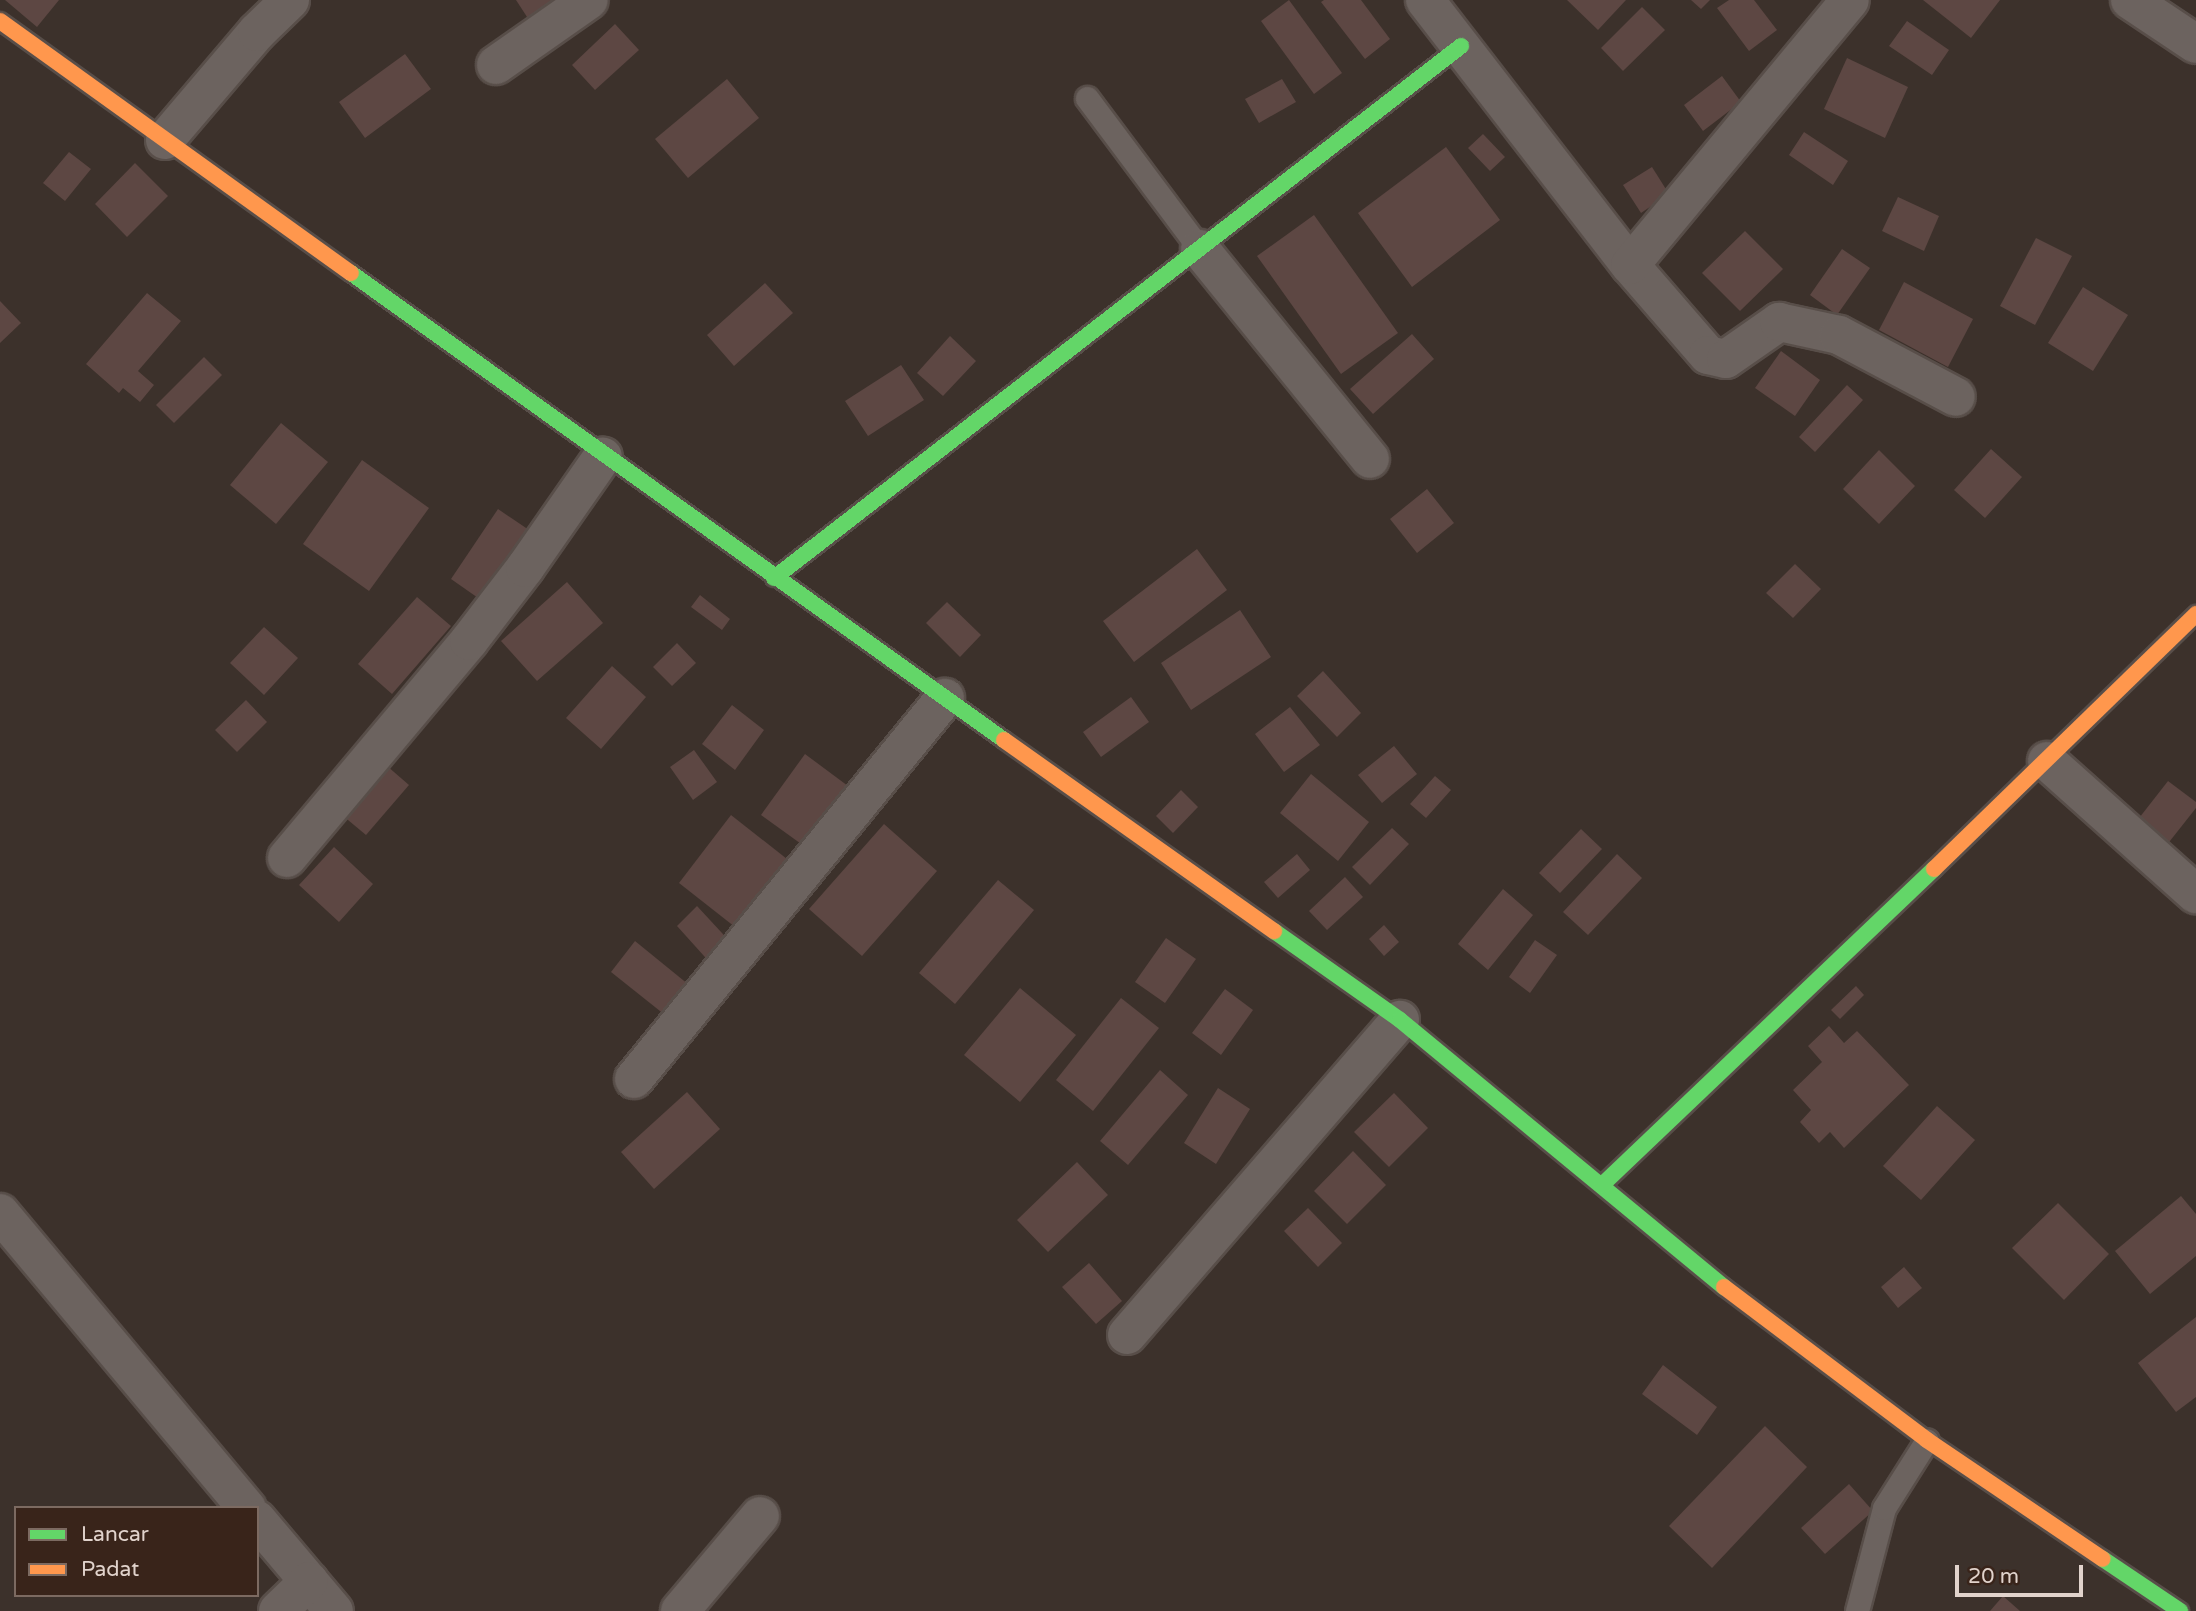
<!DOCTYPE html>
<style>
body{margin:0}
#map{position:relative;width:2196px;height:1611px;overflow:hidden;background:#3c312b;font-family:"Varela Round",sans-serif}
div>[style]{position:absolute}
.building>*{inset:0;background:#5d4743}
.roads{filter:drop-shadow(2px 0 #584e49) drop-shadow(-2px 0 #584e49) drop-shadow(0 2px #584e49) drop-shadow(0 -2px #584e49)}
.lane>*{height:23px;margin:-11.5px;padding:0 11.5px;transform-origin:11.5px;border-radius:11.5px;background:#6c635f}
.street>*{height:38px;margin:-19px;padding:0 19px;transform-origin:19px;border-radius:19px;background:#6c635f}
.fast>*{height:16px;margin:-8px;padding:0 8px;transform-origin:8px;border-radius:8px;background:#63d668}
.slow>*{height:16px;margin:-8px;padding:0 8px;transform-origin:8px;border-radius:8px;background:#ff974d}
span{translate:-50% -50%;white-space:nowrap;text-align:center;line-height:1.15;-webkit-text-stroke:6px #39241a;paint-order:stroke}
.legend{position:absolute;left:14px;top:1506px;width:245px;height:91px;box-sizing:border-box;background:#39241a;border:2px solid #7c6a61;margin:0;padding:9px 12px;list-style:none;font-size:21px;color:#e1d3cc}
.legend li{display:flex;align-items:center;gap:14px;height:35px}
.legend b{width:35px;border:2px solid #7c6a61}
.scale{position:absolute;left:1955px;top:1565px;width:128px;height:32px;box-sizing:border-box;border:4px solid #e1d3cc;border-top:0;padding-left:9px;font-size:21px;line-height:24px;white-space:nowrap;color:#e1d3cc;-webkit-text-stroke:5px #39241a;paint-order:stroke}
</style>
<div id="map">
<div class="building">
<i style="clip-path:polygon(5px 0,59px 0,37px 27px)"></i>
<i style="clip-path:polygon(516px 0,558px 0,529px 20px)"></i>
<i style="clip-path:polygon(1289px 0,1342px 73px,1314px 94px,1261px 21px)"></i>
<i style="clip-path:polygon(1324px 0,1361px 0,1390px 39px,1365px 59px,1321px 2px)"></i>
<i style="clip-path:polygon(1567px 0,1626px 0,1598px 30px)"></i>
<i style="clip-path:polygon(1691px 0,1710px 0,1701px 9px)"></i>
<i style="clip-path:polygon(1729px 0,1754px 0,1777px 30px,1749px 51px,1717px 8px)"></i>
<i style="clip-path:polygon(1923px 0,2000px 0,1971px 38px)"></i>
<i style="clip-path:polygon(1642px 7px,1665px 30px,1623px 71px,1601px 48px)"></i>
<i style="clip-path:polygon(1907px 21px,1949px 50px,1932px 75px,1889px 46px)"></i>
<i style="clip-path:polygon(615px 24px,639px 50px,595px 90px,572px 65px)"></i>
<i style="clip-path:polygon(405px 54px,431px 89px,365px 138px,339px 102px)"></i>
<i style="clip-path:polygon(1847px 58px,1908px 87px,1885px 138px,1824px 109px)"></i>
<i style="clip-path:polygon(1722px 76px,1741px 102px,1703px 131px,1684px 105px)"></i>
<i style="clip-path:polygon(727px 79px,759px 118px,688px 178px,655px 139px)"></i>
<i style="clip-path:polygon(1282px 79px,1296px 102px,1259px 123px,1245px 99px)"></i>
<i style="clip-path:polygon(1804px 132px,1848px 161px,1833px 185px,1789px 155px)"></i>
<i style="clip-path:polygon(1483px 134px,1505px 157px,1490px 171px,1468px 148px)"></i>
<i style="clip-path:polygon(1446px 147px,1500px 220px,1412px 287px,1358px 213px)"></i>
<i style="clip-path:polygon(69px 152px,91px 169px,65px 201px,43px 183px)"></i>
<i style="clip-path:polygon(135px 163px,168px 196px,127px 237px,95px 204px)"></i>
<i style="clip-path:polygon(1652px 167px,1669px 194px,1641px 213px,1623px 185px)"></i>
<i style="clip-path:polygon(1898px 197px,1939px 216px,1924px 251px,1882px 231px)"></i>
<i style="clip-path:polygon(1314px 215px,1398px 333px,1341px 374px,1257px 256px)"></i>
<i style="clip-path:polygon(1745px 231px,1783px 269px,1740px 311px,1702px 273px)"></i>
<i style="clip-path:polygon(2036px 238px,2072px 256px,2035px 325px,2000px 306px)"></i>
<i style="clip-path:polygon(1842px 249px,1870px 268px,1837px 315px,1810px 295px)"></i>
<i style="clip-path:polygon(1904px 282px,1973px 319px,1948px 367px,1879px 330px)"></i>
<i style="clip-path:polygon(765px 283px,793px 313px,734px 366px,707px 335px)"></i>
<i style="clip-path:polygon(2083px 287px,2128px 315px,2093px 371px,2048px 343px)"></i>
<i style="clip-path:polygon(147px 293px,181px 321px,138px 371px,154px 385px,140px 402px,123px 388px,119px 393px,86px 364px)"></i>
<i style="clip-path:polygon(0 301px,21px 323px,0 343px)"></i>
<i style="clip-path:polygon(1412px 334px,1434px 359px,1373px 414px,1350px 389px)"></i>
<i style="clip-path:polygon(950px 336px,976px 361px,943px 396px,917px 373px)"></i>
<i style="clip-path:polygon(1781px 351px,1820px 380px,1795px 416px,1755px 388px)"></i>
<i style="clip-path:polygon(204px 357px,222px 375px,174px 423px,156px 405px)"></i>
<i style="clip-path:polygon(901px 365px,924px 400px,868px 436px,845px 401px)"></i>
<i style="clip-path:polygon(1847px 385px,1863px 400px,1815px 452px,1799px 437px)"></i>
<i style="clip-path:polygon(281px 423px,328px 462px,276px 524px,230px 485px)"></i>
<i style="clip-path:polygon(1991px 449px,2022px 477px,1985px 518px,1954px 490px)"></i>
<i style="clip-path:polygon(1879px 450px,1915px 486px,1879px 524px,1843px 489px)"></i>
<i style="clip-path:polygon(362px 460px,429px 508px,369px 591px,303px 544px)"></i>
<i style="clip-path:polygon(1427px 489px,1454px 523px,1417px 553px,1390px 519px)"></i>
<i style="clip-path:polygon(498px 509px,529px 530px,481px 600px,451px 579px)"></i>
<i style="clip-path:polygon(1197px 549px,1227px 590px,1134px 662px,1103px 621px)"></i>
<i style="clip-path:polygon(1795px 564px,1821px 589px,1793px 618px,1766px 593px)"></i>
<i style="clip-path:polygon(567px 582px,603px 623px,537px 681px,501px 641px)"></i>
<i style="clip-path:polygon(700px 595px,730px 619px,722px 630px,691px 607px)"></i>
<i style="clip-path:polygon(417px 597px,451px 626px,392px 694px,358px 664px)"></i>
<i style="clip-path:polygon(947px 602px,981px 635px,960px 657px,926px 623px)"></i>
<i style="clip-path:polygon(1240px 610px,1271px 657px,1191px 710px,1161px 663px)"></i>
<i style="clip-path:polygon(264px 627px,298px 658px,264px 695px,230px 663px)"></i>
<i style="clip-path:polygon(677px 643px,696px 663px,672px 686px,653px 667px)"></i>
<i style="clip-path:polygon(612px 666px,646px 697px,601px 749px,566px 718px)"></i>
<i style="clip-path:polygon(1323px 671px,1361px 713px,1337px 737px,1297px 696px)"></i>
<i style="clip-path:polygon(1131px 697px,1149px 722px,1101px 757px,1083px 732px)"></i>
<i style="clip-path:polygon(246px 700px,267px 722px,237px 752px,215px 730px)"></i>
<i style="clip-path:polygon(732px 705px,764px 730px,735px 770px,702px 744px)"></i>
<i style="clip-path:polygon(1290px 707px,1320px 745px,1284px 772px,1255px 734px)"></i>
<i style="clip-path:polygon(1394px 746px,1417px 774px,1382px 803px,1358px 775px)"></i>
<i style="clip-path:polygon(694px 750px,717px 782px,693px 800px,670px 767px)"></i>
<i style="clip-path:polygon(805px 754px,848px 786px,804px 846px,761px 815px)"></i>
<i style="clip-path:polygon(379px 759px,409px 785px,366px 835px,336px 810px)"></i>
<i style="clip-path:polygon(1311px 774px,1369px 822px,1338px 861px,1280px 813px)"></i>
<i style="clip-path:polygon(1435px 776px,1451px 790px,1426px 818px,1410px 804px)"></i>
<i style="clip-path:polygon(2168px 781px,2196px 802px,2196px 808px,2166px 846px,2136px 822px)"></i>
<i style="clip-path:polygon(1181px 790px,1198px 807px,1173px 833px,1156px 816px)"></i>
<i style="clip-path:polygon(731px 815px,787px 859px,735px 927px,679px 883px)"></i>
<i style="clip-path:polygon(884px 824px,937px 871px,862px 956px,809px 909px)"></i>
<i style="clip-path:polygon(1392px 828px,1409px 844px,1370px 885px,1352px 867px)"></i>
<i style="clip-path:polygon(1581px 829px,1602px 849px,1560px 893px,1539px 873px)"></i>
<i style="clip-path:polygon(334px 847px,373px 884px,339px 922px,299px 885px)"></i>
<i style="clip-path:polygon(1297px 854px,1310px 870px,1278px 898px,1264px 882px)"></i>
<i style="clip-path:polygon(1617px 854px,1642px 878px,1588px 935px,1563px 912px)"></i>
<i style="clip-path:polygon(1345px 877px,1363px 897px,1327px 930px,1309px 911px)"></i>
<i style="clip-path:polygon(998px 880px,1034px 910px,955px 1004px,919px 973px)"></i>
<i style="clip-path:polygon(1503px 889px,1533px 915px,1488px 970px,1458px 944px)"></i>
<i style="clip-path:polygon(697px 906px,734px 946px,713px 966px,677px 926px)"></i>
<i style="clip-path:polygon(1384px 925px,1399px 942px,1384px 956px,1369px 939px)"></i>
<i style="clip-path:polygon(1166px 938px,1196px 959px,1165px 1003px,1135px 982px)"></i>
<i style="clip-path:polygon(1535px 940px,1557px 955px,1530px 993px,1509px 977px)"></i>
<i style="clip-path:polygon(635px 941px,694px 989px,670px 1019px,611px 972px)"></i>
<i style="clip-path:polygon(1856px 986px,1864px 995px,1840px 1019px,1831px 1010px)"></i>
<i style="clip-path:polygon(1020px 988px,1076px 1035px,1020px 1102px,964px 1055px)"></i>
<i style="clip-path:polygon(1225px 989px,1253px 1010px,1221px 1055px,1192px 1033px)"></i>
<i style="clip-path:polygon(1121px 998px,1159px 1028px,1093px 1111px,1056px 1080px)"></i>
<i style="clip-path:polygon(1829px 1026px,1844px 1043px,1857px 1031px,1909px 1085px,1844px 1148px,1830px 1132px,1819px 1143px,1800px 1122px,1811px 1110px,1793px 1090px,1822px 1062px,1808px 1046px)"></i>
<i style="clip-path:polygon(1160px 1070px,1188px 1095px,1128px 1165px,1100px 1141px)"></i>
<i style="clip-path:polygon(1218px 1088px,1250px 1109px,1216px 1164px,1184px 1143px)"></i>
<i style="clip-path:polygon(687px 1092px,720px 1129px,654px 1189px,621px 1152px)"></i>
<i style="clip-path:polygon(1394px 1093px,1428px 1128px,1389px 1167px,1354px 1132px)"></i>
<i style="clip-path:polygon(1937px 1106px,1975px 1140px,1921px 1200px,1883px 1166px)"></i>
<i style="clip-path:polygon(1353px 1151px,1386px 1185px,1347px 1224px,1314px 1191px)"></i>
<i style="clip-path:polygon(1077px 1162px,1108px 1195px,1048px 1252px,1017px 1220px)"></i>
<i style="clip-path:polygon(2181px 1196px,2196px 1214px,2196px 1256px,2150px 1294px,2115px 1251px)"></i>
<i style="clip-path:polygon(2058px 1203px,2109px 1254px,2064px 1300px,2012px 1248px)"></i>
<i style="clip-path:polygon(1308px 1208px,1342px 1243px,1318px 1267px,1284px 1231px)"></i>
<i style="clip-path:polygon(1089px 1263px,1122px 1301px,1096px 1324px,1062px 1287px)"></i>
<i style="clip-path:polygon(1904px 1267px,1922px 1288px,1898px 1308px,1881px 1287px)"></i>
<i style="clip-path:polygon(2196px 1317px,2196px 1397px,2176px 1412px,2138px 1363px)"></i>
<i style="clip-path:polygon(1663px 1365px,1717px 1407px,1697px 1435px,1642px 1394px)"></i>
<i style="clip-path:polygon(1765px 1426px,1807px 1467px,1712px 1568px,1669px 1526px)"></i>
<i style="clip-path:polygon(1849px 1484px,1873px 1511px,1825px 1554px,1801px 1528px)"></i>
<i style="clip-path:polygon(2003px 1596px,2020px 1611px,1990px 1611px)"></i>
</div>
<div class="roads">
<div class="lane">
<i style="left:1087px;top:98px;width:189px;rotate:53.2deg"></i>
<i style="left:1857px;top:1611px;width:106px;rotate:-75.3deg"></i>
<i style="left:1884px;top:1508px;width:80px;rotate:-57.7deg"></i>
</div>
<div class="street">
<i style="left:1425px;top:0;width:335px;rotate:52.3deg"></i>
<i style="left:1630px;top:265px;width:119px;rotate:49.1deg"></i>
<i style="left:1708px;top:355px;width:18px;rotate:13deg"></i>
<i style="left:1726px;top:359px;width:65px;rotate:-34.9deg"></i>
<i style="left:1779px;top:322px;width:61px;rotate:12.2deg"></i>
<i style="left:1839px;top:335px;width:132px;rotate:27.9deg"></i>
<i style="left:2130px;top:0;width:79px;rotate:33.7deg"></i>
<i style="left:496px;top:65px;width:113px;rotate:-35deg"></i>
<i style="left:165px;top:140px;width:142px;rotate:-49.6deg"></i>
<i style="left:257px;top:32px;width:46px;rotate:-44.1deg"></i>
<i style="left:1200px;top:249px;width:270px;rotate:51deg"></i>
<i style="left:1630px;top:265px;width:344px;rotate:-50.3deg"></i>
<i style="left:2047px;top:761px;width:200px;rotate:41.8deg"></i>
<i style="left:287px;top:858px;width:283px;rotate:-50deg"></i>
<i style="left:469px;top:641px;width:92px;rotate:-52.5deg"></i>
<i style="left:525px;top:568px;width:136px;rotate:-55.1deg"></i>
<i style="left:634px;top:1079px;width:492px;rotate:-50.8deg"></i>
<i style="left:0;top:1213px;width:385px;rotate:50.1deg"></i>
<i style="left:1127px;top:1335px;width:417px;rotate:-49.1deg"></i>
<i style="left:257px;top:1520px;width:119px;rotate:49.8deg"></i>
<i style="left:278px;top:1611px;width:43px;rotate:-44.1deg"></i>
<i style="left:680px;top:1611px;width:124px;rotate:-49.9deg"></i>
</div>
<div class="fast">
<i style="left:351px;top:273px;width:803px;rotate:35.57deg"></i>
<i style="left:774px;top:578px;width:869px;rotate:-37.75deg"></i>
<i style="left:1274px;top:931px;width:154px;rotate:35.2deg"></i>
<i style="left:1400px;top:1020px;width:420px;rotate:39.5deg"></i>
<i style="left:1602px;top:1185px;width:458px;rotate:-43.6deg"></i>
<i style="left:2103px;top:1559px;width:93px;rotate:34deg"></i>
</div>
<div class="slow">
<i style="left:0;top:21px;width:432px;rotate:35.7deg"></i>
<i style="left:1004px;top:740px;width:331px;rotate:35.3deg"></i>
<i style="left:1934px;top:869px;width:366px;rotate:-44.2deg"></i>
<i style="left:1724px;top:1287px;width:254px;rotate:37deg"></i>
<i style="left:1927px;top:1440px;width:212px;rotate:34.1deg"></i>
</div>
</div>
<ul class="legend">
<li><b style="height:9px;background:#63d668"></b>Lancar</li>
<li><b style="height:9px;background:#ff974d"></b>Padat</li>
</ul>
<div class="scale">20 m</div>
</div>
